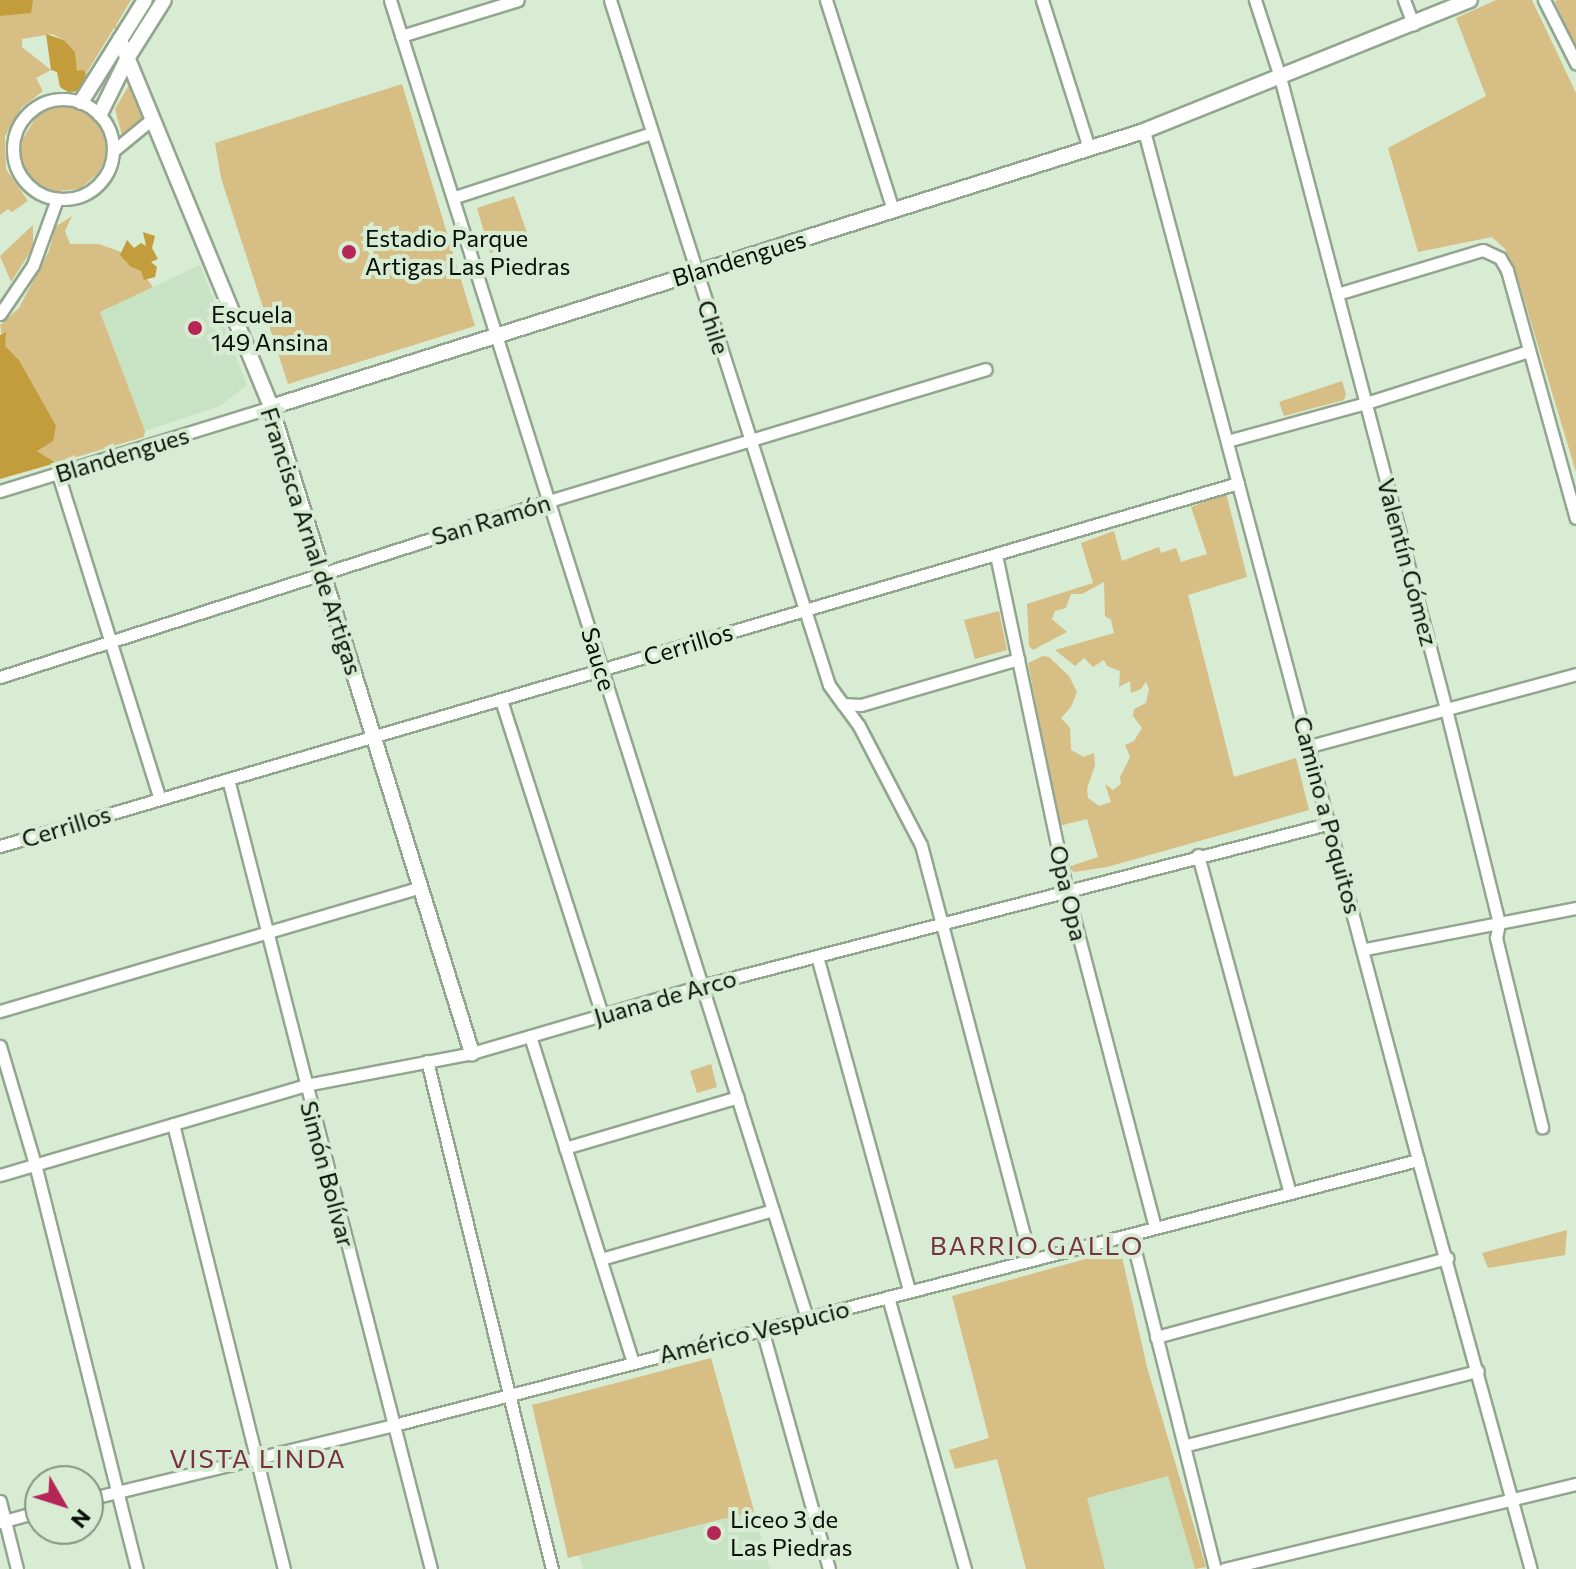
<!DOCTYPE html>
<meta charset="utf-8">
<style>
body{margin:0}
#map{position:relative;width:1576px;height:1569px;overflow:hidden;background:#d7ecd3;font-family:Commissioner,sans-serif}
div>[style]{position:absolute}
.built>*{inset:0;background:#c8e3c3}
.green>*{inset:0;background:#d7be84}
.forest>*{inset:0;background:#c39d3c}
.roads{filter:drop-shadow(2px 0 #92a68f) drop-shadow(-2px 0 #92a68f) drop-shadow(0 2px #92a68f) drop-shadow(0 -2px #92a68f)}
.minor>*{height:11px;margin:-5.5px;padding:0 5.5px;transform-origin:5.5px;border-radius:5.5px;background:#fff}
.minor>.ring{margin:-5.5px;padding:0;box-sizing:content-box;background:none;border:11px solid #fff;border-radius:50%}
.tertiary>*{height:14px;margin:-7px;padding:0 7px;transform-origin:7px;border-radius:7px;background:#fff}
.dots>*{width:22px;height:22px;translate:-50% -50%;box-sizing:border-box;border:4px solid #d7ecd3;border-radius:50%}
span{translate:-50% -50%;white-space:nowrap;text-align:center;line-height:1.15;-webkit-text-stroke:8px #d7ecd3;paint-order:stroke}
.poi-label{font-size:24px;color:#080f07}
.left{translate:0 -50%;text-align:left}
.street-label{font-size:24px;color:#080f07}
.neighbourhood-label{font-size:26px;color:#773143;letter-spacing:2px}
.north{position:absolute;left:24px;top:1465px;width:80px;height:80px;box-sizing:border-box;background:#d7ecd3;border:2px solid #849481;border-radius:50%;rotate:129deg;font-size:22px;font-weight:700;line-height:32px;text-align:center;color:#080f07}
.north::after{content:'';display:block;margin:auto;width:28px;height:36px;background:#b52657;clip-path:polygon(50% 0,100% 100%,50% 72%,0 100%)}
</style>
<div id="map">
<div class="built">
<i style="clip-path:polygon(200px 265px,247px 385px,220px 406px,145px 431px,100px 312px)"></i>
<i style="clip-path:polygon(1168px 1476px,1195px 1569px,1104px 1569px,1087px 1498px)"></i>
<i style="clip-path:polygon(754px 1511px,770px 1569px,583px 1569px,579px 1555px)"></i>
</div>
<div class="green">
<i style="clip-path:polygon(33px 0,131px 0,116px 25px,119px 35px,114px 28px,87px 72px,91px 79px,88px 84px,77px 72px,75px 52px,64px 40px,52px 34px,22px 39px,22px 47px,51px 70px,36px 78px,43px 91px,21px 108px,5px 136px,6px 169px,28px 201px,12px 212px,8px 209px,0 215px,0 16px)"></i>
<i style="clip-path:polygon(1496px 0,1532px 0,1576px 93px,1576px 472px,1514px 266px,1505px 249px,1492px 237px,1418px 252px,1388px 148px,1486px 96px,1456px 18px)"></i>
<i style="clip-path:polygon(1557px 0,1576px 0,1576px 48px,1555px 2px)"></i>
<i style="clip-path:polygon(402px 84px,475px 326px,288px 384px,221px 178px,215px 143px)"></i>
<i style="clip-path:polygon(129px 85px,142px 118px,122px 135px,115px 109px)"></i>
<i style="clip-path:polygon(65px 101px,102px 124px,108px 141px,107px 156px,98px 173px,80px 189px,49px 192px,27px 176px,20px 159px,22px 140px,40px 111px)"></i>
<i style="clip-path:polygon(514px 196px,530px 241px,490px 253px,477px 208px)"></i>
<i style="clip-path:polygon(72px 216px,65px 231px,70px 244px,99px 244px,124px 253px,131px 267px,141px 271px,153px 287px,100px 312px,145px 431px,144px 437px,56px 463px,37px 451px,42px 405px,19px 360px,4px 346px,0 325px,19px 308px,49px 251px,55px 227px)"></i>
<i style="clip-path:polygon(33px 225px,33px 248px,11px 282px,0 256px)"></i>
<i style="clip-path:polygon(1342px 381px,1346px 394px,1344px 400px,1284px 416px,1279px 402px)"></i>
<i style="clip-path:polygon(1226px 493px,1247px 577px,1188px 595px,1234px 777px,1296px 758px,1309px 810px,1107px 867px,1074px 872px,1068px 867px,1098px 857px,1087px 819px,1059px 826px,1028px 663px,1043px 656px,1049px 657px,1069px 676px,1077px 692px,1071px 707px,1061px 718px,1070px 728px,1071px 750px,1084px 757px,1094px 753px,1095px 765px,1087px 789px,1088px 798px,1099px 806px,1111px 802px,1105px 784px,1113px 790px,1121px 784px,1120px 777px,1130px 757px,1125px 745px,1134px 741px,1142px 728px,1133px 716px,1134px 709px,1146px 703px,1149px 689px,1146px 682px,1141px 689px,1131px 693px,1130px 681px,1119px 687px,1120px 671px,1107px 666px,1104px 660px,1093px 667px,1084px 658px,1075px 666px,1055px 650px,1114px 633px,1111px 620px,1105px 616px,1104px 582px,1082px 594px,1071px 594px,1066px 608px,1055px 611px,1052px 619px,1067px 632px,1033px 650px,1029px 646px,1027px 604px,1093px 583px,1081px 543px,1114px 531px,1122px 561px,1159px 547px,1161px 553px,1176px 548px,1181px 562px,1207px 554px,1191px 507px)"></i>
<i style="clip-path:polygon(999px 611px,1007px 650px,975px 659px,964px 620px)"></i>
<i style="clip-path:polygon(711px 1064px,717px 1087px,697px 1093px,690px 1071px)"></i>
<i style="clip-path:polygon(1567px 1230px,1565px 1255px,1488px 1268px,1482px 1253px)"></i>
<i style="clip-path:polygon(1111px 1252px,1122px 1257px,1147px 1367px,1206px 1567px,1195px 1569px,1168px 1476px,1087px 1498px,1105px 1569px,1026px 1569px,997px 1459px,955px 1469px,949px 1450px,989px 1438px,952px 1296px)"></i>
<i style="clip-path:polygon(711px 1358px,754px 1511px,568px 1558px,532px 1405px)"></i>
</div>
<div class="forest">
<i style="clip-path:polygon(0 0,33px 0,31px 13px,0 16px)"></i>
<i style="clip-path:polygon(46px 34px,64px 40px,75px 52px,77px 71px,84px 70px,88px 84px,81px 91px,68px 92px,60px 87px,57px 72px,51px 70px)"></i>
<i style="clip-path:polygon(143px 232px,155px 236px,152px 248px,158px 259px,151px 262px,157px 267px,155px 277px,144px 280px,141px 271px,131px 267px,120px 255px,127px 240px,134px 248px,141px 243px,146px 246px)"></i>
<i style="clip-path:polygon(6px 332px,5px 346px,19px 360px,56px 426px,53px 441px,37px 451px,56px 463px,0 479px,0 335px)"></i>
</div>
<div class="roads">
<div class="minor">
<i style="left:390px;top:0;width:1382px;rotate:72.44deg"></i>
<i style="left:610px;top:0;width:719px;rotate:72.27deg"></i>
<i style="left:829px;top:685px;width:24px;rotate:54deg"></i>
<i style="left:843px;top:704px;width:18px;rotate:3deg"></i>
<i style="left:861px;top:705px;width:164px;rotate:-16.3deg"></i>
<i style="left:826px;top:0;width:220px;rotate:72.3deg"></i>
<i style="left:1042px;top:0;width:155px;rotate:72.4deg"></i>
<i style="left:1255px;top:0;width:81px;rotate:72deg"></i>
<i style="left:1280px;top:77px;width:653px;rotate:75.28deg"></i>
<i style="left:1446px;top:709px;width:220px;rotate:76.1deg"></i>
<i style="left:1499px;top:923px;width:15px;rotate:101deg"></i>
<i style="left:1496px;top:938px;width:195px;rotate:76.3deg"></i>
<i style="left:1404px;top:0;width:26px;rotate:69deg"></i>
<i style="left:1544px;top:0;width:71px;rotate:63.1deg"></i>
<i style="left:401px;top:36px;width:122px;rotate:-17.1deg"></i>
<i class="ring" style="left:13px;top:99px;width:89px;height:89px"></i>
<i style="left:1144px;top:131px;width:1065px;rotate:75.09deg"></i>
<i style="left:1418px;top:1160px;width:424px;rotate:74.6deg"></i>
<i style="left:113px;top:151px;width:50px;rotate:-39.4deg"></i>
<i style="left:455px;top:197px;width:207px;rotate:-18deg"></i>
<i style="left:1337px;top:294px;width:152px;rotate:-16.8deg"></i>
<i style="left:1483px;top:250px;width:19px;rotate:25deg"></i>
<i style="left:1500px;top:258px;width:14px;rotate:60deg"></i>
<i style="left:1507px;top:270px;width:257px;rotate:74.5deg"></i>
<i style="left:0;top:314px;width:59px;rotate:-56deg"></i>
<i style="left:33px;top:265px;width:70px;rotate:-70deg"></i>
<i style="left:1227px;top:441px;width:144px;rotate:-15.3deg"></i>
<i style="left:1366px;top:403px;width:171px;rotate:-17.7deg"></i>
<i style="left:58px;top:474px;width:338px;rotate:72.6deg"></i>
<i style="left:0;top:491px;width:284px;rotate:-17.2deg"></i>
<i style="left:996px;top:555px;width:340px;rotate:78.1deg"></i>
<i style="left:1066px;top:888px;width:351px;rotate:75.3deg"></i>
<i style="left:0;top:677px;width:577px;rotate:-17.77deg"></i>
<i style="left:549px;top:501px;width:456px;rotate:-16.8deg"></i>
<i style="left:501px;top:700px;width:330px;rotate:72.2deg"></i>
<i style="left:843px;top:704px;width:27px;rotate:54deg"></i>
<i style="left:859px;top:726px;width:134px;rotate:62.5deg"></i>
<i style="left:921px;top:845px;width:428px;rotate:75.2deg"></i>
<i style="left:1310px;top:746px;width:276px;rotate:-15.1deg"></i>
<i style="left:228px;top:779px;width:816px;rotate:75.59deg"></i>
<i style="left:0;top:846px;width:1290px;rotate:-16.34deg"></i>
<i style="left:1198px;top:855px;width:350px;rotate:74.8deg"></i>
<i style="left:1365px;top:949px;width:215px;rotate:-11deg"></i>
<i style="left:817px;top:956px;width:347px;rotate:74.6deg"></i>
<i style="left:0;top:1011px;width:438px;rotate:-16.4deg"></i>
<i style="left:530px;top:1036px;width:342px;rotate:72.5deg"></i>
<i style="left:0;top:1046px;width:123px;rotate:73.5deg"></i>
<i style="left:35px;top:1164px;width:418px;rotate:75.9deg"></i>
<i style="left:427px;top:1061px;width:523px;rotate:76.18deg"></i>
<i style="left:173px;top:1124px;width:459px;rotate:76deg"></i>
<i style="left:565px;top:1148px;width:180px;rotate:-16.4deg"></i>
<i style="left:0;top:1175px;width:318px;rotate:-16.4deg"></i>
<i style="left:305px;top:1085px;width:170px;rotate:-10.8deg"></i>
<i style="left:472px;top:1053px;width:239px;rotate:-16.3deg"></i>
<i style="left:701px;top:986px;width:651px;rotate:-14.51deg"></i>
<i style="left:1131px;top:1235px;width:344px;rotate:75.9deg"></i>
<i style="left:601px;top:1259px;width:179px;rotate:-15.9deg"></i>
<i style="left:888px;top:1297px;width:283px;rotate:74.2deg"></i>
<i style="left:762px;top:1329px;width:249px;rotate:74.4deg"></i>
<i style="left:1156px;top:1337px;width:302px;rotate:-15.2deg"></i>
<i style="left:1187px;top:1445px;width:300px;rotate:-14.3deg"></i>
<i style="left:88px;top:1499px;width:315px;rotate:-13.6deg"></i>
<i style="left:394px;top:1425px;width:1058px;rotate:-14.51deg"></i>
<i style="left:0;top:1501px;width:70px;rotate:76deg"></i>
<i style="left:1px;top:1522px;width:41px;rotate:-15.8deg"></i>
<i style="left:1224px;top:1569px;width:362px;rotate:-13.6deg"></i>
</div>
<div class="tertiary">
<i style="left:120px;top:40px;width:397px;rotate:67.6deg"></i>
<i style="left:271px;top:407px;width:677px;rotate:72.72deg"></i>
<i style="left:81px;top:102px;width:120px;rotate:-57.9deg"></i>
<i style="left:100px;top:114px;width:64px;rotate:-63.8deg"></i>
<i style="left:128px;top:57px;width:67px;rotate:-57.7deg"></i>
<i style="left:271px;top:407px;width:916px;rotate:-17.54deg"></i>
<i style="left:1144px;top:131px;width:351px;rotate:-21.9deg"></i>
</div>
</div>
<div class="dots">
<i style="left:349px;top:252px;background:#b52657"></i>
<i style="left:195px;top:328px;background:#b52657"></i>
<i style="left:714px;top:1533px;background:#b52657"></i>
</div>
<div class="poi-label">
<span class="left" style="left:365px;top:252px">Estadio Parque<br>Artigas Las Piedras</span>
<span class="left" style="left:211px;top:328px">Escuela<br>149 Ansina</span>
<span class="left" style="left:730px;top:1533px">Liceo 3 de<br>Las Piedras</span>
</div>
<div class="street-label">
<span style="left:739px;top:258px;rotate:-17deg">Blandengues</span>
<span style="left:714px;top:327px;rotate:72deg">Chile</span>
<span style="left:122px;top:454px;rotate:-17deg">Blandengues</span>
<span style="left:491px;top:519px;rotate:-17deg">San Ramón</span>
<span style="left:312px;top:541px;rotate:72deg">Francisca Arnal de Artigas</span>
<span style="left:1408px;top:562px;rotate:75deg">Valentín Gómez</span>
<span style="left:688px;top:644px;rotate:-17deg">Cerrillos</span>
<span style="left:599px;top:659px;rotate:73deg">Sauce</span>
<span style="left:1328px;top:815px;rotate:75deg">Camino a Poquitos</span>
<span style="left:66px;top:826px;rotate:-17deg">Cerrillos</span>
<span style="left:1069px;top:893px;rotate:77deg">Opa Opa</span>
<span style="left:665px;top:997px;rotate:-16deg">Juana de Arco</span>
<span style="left:328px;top:1174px;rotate:75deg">Simón Bolívar</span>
<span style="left:754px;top:1331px;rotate:-14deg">Américo Vespucio</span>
</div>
<div class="neighbourhood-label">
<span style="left:1037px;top:1245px">BARRIO GALLO</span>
<span style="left:258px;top:1458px">VISTA LINDA</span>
</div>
<div class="north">N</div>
</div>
